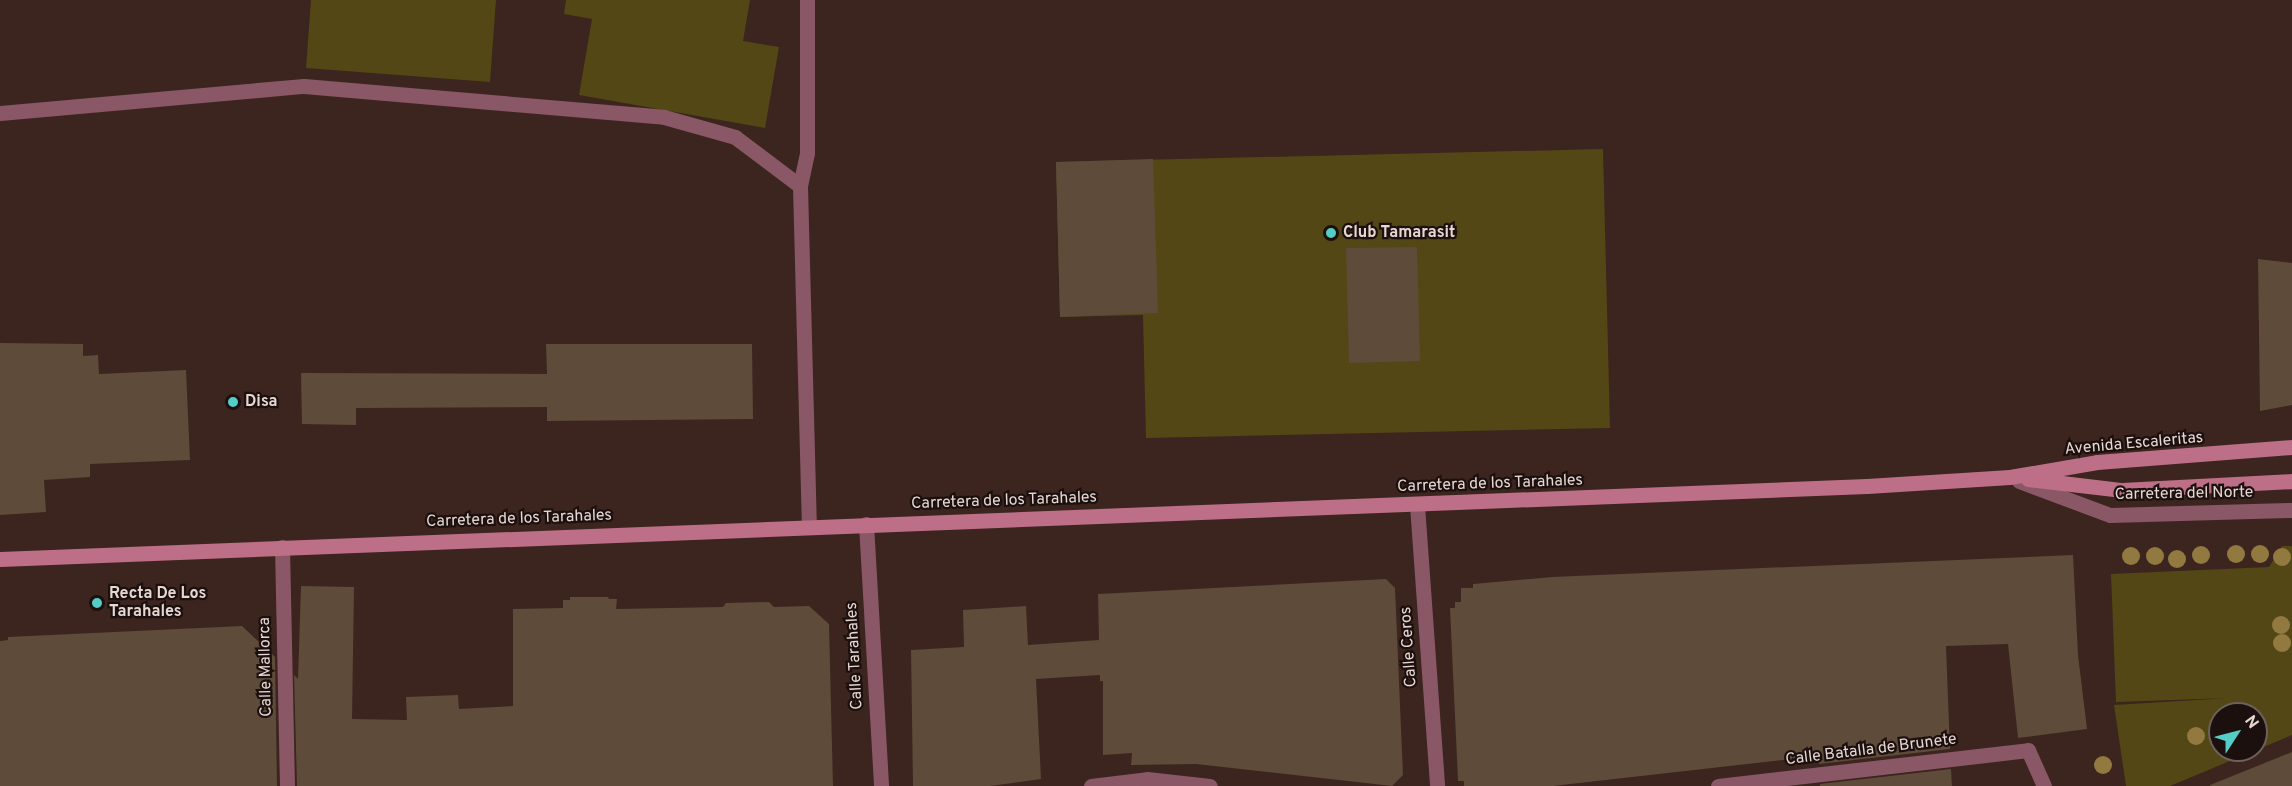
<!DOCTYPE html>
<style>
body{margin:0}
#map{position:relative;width:2292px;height:786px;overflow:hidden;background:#3c241f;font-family:Overpass,sans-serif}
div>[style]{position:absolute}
.green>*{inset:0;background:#534715}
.building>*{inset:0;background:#5e4b39}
.lane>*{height:15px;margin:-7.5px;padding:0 7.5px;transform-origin:7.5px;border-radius:7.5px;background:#895766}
.street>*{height:15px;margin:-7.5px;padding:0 7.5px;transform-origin:7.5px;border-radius:7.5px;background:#895766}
.secondary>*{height:15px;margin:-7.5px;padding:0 7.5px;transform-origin:7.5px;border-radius:7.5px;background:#bd6f87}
.trees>*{width:18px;height:18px;margin:-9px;border-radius:50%;background:#91793f}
.dots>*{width:16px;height:16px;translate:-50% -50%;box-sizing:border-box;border:3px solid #1b100e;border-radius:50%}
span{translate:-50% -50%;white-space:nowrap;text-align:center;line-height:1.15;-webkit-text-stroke:4.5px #1b100e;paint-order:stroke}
.poi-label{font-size:16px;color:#e7d7d3;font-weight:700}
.left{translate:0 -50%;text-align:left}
.street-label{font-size:16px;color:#e7d7d3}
.north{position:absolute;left:2208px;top:702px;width:60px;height:60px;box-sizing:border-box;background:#1b100e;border:2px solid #6d605d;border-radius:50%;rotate:54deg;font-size:16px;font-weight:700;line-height:24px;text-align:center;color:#e7d7d3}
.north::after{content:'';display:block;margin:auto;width:21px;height:27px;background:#54cdc7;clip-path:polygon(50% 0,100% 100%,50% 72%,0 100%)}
</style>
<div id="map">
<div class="green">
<i style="clip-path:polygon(311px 0,496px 0,490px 82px,306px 68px)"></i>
<i style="clip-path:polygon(566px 0,750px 0,743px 41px,779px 47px,765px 128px,579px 95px,592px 19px,564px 14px)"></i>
<i style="clip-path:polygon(1603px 149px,1610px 428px,1146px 438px,1143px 315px,1060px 317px,1056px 162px)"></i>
<i style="clip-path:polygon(evenodd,2282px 546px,2292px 546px,2292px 735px,2170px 786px,2126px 786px,2114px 705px,2229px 698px,2116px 702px,2111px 574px,2269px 567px,2282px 546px,2220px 714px,2256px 714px,2256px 750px,2220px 750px,2220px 714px)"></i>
</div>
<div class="building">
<i style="clip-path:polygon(1153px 159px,1158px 313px,1060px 317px,1056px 162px)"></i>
<i style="clip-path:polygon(1417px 247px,1420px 361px,1349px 363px,1346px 248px)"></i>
<i style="clip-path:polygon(2258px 259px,2292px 263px,2292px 405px,2260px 411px)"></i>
<i style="clip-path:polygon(0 343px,83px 344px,83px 356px,98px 355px,99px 374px,186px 370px,190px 460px,90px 464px,90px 477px,44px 480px,46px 512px,0 515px)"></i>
<i style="clip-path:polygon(546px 344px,752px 344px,753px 419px,547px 421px,547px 407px,356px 408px,356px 425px,302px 424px,301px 373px,547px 374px)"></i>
<i style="clip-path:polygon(2073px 555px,2078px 655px,2087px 729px,2018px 738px,2008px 644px,1946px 646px,1950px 749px,1819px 764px,1818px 756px,1553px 786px,1464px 786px,1464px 781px,1458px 781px,1450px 608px,1455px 608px,1455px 602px,1461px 602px,1461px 588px,1473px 588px,1473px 584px,1552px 577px)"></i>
<i style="clip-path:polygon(1386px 579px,1395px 588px,1403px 775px,1392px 786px,1196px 764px,1131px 765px,1132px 753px,1103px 755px,1103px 681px,1100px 681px,1100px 675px,1036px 679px,1041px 779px,990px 786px,913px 786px,911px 650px,964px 647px,963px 610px,1026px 606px,1028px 645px,1099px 640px,1098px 594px)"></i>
<i style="clip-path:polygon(301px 586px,354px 587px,352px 719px,407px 720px,406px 697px,458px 695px,459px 709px,513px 706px,513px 609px,563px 608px,563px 600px,570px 600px,570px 597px,608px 597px,609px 599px,617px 599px,616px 609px,723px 607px,726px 603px,769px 602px,774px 607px,809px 606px,829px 624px,833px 786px,297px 786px,294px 675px,298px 679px)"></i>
<i style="clip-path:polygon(242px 626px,275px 657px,277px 786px,0 786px,0 641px,8px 640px,8px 637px)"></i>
<i style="clip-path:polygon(2292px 752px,2292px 786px,2210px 786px,2210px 785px)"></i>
<i style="clip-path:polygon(1951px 769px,1952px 786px,1820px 786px,1820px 784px)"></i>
</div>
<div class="lane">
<i style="left:0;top:113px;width:305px;rotate:-5.1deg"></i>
<i style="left:304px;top:86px;width:361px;rotate:4.9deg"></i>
<i style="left:664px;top:117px;width:74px;rotate:15.7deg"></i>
<i style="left:735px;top:137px;width:81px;rotate:37deg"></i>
<i style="left:800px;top:186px;width:340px;rotate:88.5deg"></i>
<i style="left:800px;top:186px;width:34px;rotate:-78deg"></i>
<i style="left:807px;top:153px;width:153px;rotate:-90deg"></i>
</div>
<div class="street">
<i style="left:2019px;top:481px;width:97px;rotate:20.5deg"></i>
<i style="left:2110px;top:515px;width:182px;rotate:-1.6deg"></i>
<i style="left:1417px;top:505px;width:282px;rotate:85.9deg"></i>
<i style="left:866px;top:524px;width:262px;rotate:86.7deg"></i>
<i style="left:282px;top:547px;width:239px;rotate:88.8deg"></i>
<i style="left:1091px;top:786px;width:56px;rotate:-7.1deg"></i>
<i style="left:1147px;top:779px;width:63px;rotate:6.3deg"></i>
<i style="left:1718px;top:786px;width:312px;rotate:-6.6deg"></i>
<i style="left:2028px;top:750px;width:39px;rotate:66deg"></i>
</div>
<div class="secondary">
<i style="left:2028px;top:479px;width:95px;rotate:6.7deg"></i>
<i style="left:2122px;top:490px;width:170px;rotate:-3deg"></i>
<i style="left:0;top:559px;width:1868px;rotate:-2.24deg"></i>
<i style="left:1867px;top:486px;width:143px;rotate:-3.6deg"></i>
<i style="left:2010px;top:477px;width:88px;rotate:-9.8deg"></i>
<i style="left:2097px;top:462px;width:196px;rotate:-4.4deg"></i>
</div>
<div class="trees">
<i style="left:2236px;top:554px"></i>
<i style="left:2260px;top:554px"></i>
<i style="left:2201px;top:555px"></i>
<i style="left:2131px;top:556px"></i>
<i style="left:2155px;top:556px"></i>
<i style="left:2282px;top:557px"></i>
<i style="left:2177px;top:559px"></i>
<i style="left:2281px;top:625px"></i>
<i style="left:2282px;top:643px"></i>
<i style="left:2196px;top:736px"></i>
<i style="left:2103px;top:765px"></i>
</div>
<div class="dots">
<i style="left:1331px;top:233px;background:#54cdc7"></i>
<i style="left:233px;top:402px;background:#54cdc7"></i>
<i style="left:97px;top:603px;background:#54cdc7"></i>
</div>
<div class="poi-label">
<span class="left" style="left:1343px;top:233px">Club Tamarasit</span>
<span class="left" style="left:245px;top:402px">Disa</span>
<span class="left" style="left:109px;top:603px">Recta De Los<br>Tarahales</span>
</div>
<div class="street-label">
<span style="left:2134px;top:444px;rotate:-5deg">Avenida Escaleritas</span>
<span style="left:1490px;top:484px;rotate:-2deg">Carretera de los Tarahales</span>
<span style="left:2184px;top:494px;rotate:-1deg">Carretera del Norte</span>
<span style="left:1004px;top:501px;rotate:-2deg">Carretera de los Tarahales</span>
<span style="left:519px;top:519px;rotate:-2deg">Carretera de los Tarahales</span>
<span style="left:1409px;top:647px;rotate:-94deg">Calle Ceros</span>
<span style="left:855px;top:656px;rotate:-93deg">Calle Tarahales</span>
<span style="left:266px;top:667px;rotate:-91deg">Calle Mallorca</span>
<span style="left:1871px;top:750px;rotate:-7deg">Calle Batalla de Brunete</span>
</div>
<div class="north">N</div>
</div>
